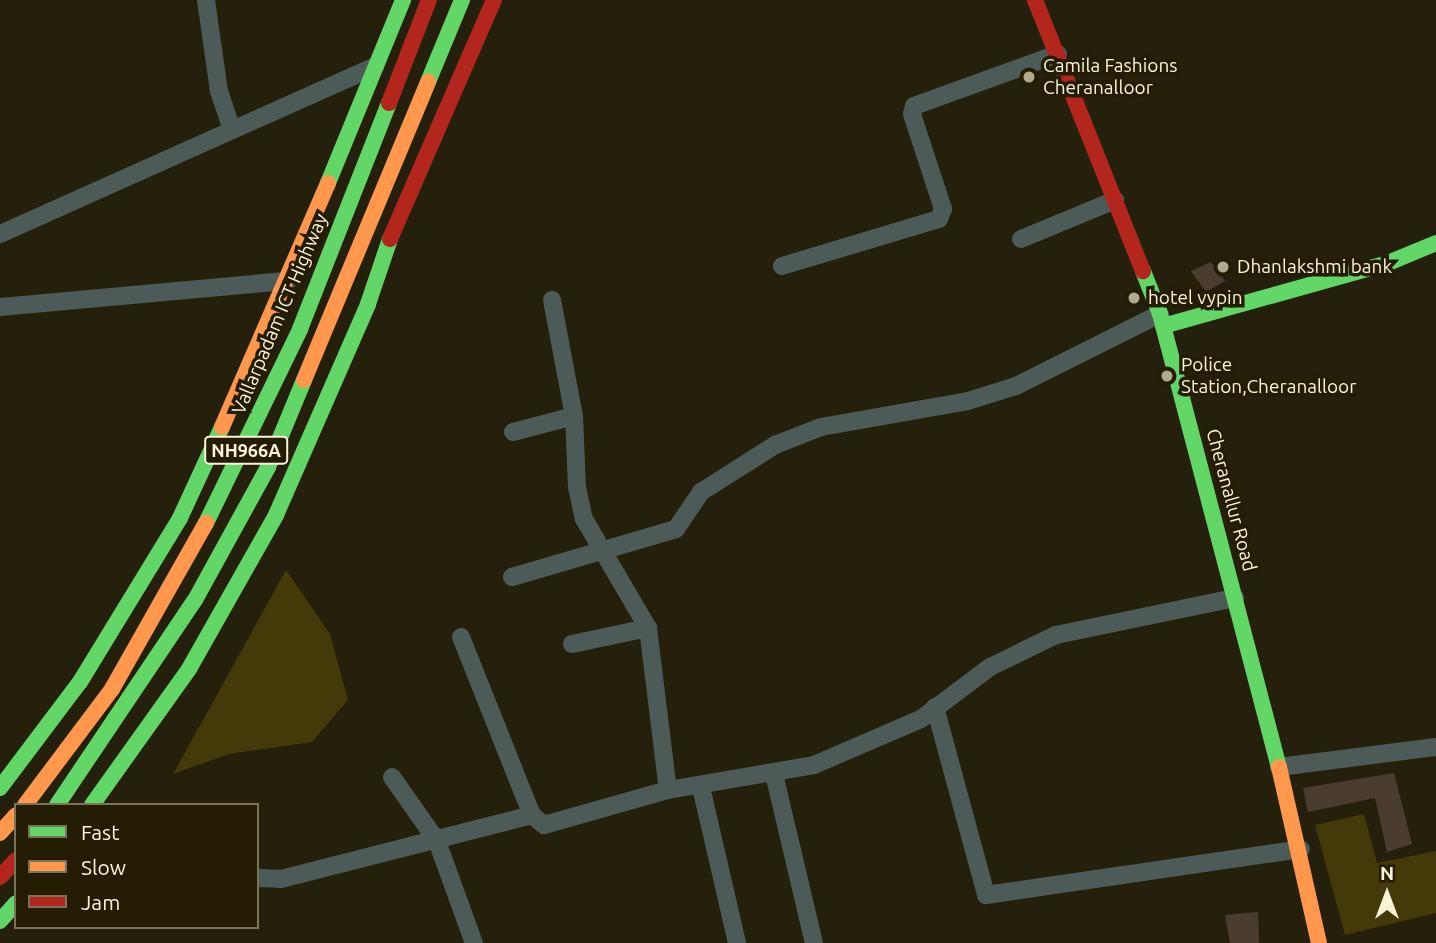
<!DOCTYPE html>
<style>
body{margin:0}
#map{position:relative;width:1436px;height:943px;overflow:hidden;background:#25200b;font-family:Ubuntu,sans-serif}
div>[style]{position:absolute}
.green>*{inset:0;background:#443908}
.building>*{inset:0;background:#4a3d30}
.street>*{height:18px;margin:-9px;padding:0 9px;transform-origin:9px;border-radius:9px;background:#4d5b58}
.fast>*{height:16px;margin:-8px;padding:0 8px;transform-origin:8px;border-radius:8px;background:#63d668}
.slow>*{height:16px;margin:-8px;padding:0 8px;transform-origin:8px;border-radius:8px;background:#ff974d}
.jam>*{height:16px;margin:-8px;padding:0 8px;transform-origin:8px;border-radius:8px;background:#b3261e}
.dots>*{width:19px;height:19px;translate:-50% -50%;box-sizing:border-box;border:4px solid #241d03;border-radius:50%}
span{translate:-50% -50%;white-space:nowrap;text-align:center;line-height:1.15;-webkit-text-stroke:7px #241d03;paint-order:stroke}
.shield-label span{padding:2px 5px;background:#241d03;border:2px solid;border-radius:5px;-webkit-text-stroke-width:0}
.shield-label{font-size:18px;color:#faf3d8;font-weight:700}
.poi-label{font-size:19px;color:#faf3d8}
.left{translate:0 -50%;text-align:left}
.street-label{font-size:19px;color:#faf3d8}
.legend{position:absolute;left:14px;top:803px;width:245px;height:126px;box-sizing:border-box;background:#241d03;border:2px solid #7a7358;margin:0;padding:9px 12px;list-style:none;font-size:21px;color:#faf3d8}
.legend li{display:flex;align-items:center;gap:14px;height:35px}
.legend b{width:35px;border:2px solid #7a7358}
.north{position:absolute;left:1352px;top:859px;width:70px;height:70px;-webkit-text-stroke:5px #241d03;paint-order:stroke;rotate:0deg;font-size:19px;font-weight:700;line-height:28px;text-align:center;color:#faf3d8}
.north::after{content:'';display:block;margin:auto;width:24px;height:32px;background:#faf3d8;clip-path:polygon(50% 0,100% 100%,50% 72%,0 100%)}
</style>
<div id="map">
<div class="green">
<i style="clip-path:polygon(286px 570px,330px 634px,348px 700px,312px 742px,229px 754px,173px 774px)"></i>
<i style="clip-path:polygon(1364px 814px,1377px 863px,1436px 851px,1436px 913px,1345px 935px,1315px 825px)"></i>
</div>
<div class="building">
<i style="clip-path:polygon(1211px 262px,1225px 281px,1206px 292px,1191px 271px)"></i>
<i style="clip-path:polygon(1394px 773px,1412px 844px,1387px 852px,1375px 798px,1308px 812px,1303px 788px)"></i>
<i style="clip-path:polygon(1258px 912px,1259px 943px,1230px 943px,1225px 915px)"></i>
</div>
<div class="street">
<i style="left:206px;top:0;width:92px;rotate:81.9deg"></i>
<i style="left:219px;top:91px;width:41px;rotate:71.6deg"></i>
<i style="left:0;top:234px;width:411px;rotate:-24.1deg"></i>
<i style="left:1021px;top:239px;width:102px;rotate:-22.5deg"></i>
<i style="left:782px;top:266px;width:164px;rotate:-16.7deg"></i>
<i style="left:939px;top:219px;width:11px;rotate:-68deg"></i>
<i style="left:943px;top:209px;width:100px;rotate:-108.1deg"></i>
<i style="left:912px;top:114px;width:8px;rotate:-76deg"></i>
<i style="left:914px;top:106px;width:153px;rotate:-19.9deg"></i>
<i style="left:552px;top:300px;width:118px;rotate:79.3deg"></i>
<i style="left:574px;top:416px;width:71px;rotate:87.6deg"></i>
<i style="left:577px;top:487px;width:33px;rotate:78deg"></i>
<i style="left:584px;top:519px;width:126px;rotate:59.6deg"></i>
<i style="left:648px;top:628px;width:163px;rotate:83deg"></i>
<i style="left:0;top:307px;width:289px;rotate:-5.2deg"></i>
<i style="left:513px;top:432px;width:63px;rotate:-14.7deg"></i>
<i style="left:512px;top:577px;width:171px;rotate:-16.3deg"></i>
<i style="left:676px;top:529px;width:45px;rotate:-56deg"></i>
<i style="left:701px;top:492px;width:88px;rotate:-32.4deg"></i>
<i style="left:775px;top:445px;width:49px;rotate:-21.4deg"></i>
<i style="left:821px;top:427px;width:149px;rotate:-10deg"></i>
<i style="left:968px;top:401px;width:50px;rotate:-17.4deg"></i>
<i style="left:1016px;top:386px;width:161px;rotate:-26.6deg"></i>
<i style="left:461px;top:637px;width:192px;rotate:68.3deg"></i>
<i style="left:572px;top:644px;width:78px;rotate:-11.9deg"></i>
<i style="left:935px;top:707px;width:195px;rotate:74.8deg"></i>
<i style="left:986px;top:895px;width:318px;rotate:-8.3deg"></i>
<i style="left:1279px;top:767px;width:158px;rotate:-7.3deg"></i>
<i style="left:774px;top:774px;width:174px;rotate:76.7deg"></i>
<i style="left:392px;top:777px;width:78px;rotate:54.9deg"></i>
<i style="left:437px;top:841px;width:109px;rotate:70.1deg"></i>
<i style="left:701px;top:787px;width:160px;rotate:77deg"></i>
<i style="left:257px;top:878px;width:24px;rotate:2deg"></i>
<i style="left:281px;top:879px;width:259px;rotate:-14.3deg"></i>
<i style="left:532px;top:815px;width:16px;rotate:40deg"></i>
<i style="left:544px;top:825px;width:129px;rotate:-15.8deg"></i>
<i style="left:668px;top:790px;width:148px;rotate:-9.7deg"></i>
<i style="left:814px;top:765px;width:116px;rotate:-23.3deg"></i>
<i style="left:921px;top:719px;width:86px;rotate:-37deg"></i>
<i style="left:990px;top:667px;width:73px;rotate:-25.9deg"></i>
<i style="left:1056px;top:635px;width:183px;rotate:-11.7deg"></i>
</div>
<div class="fast">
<i style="left:428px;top:82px;width:89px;rotate:-67.5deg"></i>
<i style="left:328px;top:183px;width:198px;rotate:-67.7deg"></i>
<i style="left:1143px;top:271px;width:46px;rotate:68.4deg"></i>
<i style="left:1160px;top:314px;width:468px;rotate:75.3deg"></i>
<i style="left:1163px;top:326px;width:234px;rotate:-15.6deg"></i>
<i style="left:1388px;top:263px;width:52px;rotate:-22.6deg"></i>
<i style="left:206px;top:523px;width:216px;rotate:-64.1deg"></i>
<i style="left:300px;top:329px;width:243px;rotate:-68.5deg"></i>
<i style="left:0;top:788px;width:133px;rotate:-53deg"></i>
<i style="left:80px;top:682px;width:192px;rotate:-58.6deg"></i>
<i style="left:180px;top:518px;width:100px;rotate:-65.2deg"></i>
<i style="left:57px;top:805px;width:247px;rotate:-56.1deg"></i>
<i style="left:195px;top:600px;width:152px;rotate:-61.2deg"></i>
<i style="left:268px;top:467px;width:94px;rotate:-67.5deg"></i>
<i style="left:92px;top:805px;width:167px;rotate:-54.5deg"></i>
<i style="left:189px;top:669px;width:177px;rotate:-60.5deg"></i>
<i style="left:276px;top:515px;width:230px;rotate:-66.4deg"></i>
<i style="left:368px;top:304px;width:69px;rotate:-71.3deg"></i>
<i style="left:0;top:921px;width:24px;rotate:-48deg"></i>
</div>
<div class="slow">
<i style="left:304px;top:380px;width:323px;rotate:-67.4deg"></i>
<i style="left:222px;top:427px;width:266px;rotate:-66.5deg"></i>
<i style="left:1279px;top:767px;width:180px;rotate:77.2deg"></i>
<i style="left:25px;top:805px;width:145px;rotate:-53.1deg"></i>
<i style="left:112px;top:689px;width:191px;rotate:-60.5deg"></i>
<i style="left:0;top:833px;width:24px;rotate:-48deg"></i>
</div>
<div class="jam">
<i style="left:1035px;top:0;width:292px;rotate:68.3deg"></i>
<i style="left:389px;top:103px;width:110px;rotate:-68.8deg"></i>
<i style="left:390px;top:239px;width:261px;rotate:-66.5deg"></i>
<i style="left:0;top:877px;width:23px;rotate:-47deg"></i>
</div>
<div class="dots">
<i style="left:1029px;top:77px;background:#afa990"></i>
<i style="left:1223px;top:267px;background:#afa990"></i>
<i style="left:1134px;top:298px;background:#afa990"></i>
<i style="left:1167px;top:376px;background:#afa990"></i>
</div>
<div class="shield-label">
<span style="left:246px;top:450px">NH966A</span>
</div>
<div class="poi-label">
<span class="left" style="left:1043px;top:77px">Camila Fashions<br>Cheranalloor</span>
<span class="left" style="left:1237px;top:267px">Dhanlakshmi bank</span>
<span class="left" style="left:1148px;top:298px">hotel vypin</span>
<span class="left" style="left:1181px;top:376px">Police<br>Station,Cheranalloor</span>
</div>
<div class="street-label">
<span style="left:280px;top:314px;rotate:-67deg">Vallarpadam ICT Highway</span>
<span style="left:1231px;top:500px;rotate:75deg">Cheranallur Road</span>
</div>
<ul class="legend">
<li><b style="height:9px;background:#63d668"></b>Fast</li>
<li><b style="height:9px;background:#ff974d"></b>Slow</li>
<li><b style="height:9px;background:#b3261e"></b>Jam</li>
</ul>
<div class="north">N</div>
</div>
